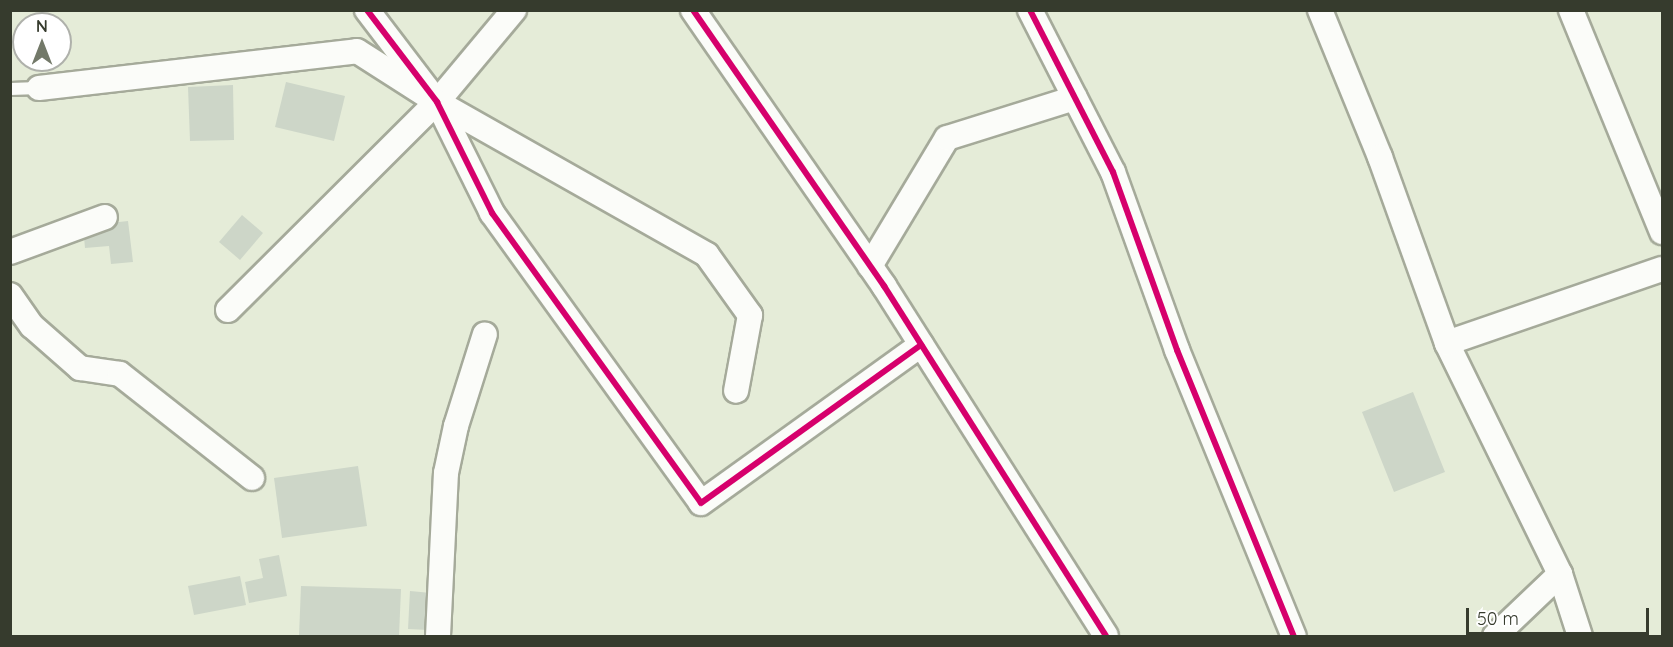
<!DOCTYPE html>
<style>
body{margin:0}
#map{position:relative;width:1673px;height:647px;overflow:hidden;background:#e5ecd8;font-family:Quicksand,sans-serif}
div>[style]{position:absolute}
.building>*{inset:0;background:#cdd6c8}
.roads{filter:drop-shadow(2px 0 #a5aa9a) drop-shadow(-2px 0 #a5aa9a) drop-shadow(0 2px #a5aa9a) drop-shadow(0 -2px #a5aa9a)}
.lane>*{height:12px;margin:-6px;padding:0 6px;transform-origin:6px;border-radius:6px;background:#fbfcf9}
.street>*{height:24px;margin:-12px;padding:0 12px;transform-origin:12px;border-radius:12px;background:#fbfcf9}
.cycleway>*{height:6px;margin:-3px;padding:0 3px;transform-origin:3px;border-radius:3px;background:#d6006c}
span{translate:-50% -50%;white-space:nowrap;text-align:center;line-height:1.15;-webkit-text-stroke:6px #fff;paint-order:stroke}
.frame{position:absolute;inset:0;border:12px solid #363b2d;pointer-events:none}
.north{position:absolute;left:12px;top:12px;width:60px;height:60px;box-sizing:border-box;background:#fff;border:2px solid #afb1ab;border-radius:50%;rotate:0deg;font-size:16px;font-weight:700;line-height:24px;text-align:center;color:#363b2d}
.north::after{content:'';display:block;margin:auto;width:21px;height:27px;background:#737969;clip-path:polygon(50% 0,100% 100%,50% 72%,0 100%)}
.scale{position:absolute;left:1466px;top:608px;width:183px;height:27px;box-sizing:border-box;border:3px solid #363b2d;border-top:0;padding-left:8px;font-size:18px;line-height:21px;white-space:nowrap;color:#363b2d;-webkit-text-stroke:4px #fff;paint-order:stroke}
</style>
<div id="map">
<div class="building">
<i style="clip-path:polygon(286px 82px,345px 96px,334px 141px,275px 127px)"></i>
<i style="clip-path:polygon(233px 85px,234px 140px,190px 141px,188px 87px)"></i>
<i style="clip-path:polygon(242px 215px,263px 233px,240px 260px,219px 242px)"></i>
<i style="clip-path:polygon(128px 221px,133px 262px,111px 264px,109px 246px,85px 248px,83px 226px)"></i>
<i style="clip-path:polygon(1413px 392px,1445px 472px,1394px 492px,1362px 412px)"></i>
<i style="clip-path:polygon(358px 466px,367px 526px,282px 538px,274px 478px)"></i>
<i style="clip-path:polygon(279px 555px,287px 596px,249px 603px,245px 582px,263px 578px,259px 559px)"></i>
<i style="clip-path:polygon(240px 576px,246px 605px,194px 615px,188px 586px)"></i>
<i style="clip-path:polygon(301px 586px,401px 589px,399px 636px,299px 636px)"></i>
<i style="clip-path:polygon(410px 591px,431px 593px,429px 630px,408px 629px)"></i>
</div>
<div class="roads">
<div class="lane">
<i style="left:10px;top:89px;width:29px;rotate:-2deg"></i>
</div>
<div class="street">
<i style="left:367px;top:10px;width:116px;rotate:52.7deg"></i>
<i style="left:437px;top:102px;width:124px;rotate:63.6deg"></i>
<i style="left:492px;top:213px;width:357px;rotate:54.2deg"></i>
<i style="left:701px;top:503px;width:271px;rotate:-35.7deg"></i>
<i style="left:693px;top:10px;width:336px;rotate:55.3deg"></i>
<i style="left:884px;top:286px;width:414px;rotate:57.6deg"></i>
<i style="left:1030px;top:10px;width:182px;rotate:62.9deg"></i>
<i style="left:1113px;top:172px;width:189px;rotate:70.2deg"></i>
<i style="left:1177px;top:350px;width:309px;rotate:67.8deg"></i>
<i style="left:1320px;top:10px;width:159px;rotate:67.8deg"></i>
<i style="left:1380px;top:157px;width:198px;rotate:70.2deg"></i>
<i style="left:1571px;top:10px;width:240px;rotate:67.7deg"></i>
<i style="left:39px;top:88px;width:320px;rotate:-6.6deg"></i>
<i style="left:357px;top:51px;width:95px;rotate:32.5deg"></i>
<i style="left:437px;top:102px;width:120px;rotate:-50.1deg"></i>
<i style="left:437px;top:102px;width:310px;rotate:29.5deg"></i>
<i style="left:707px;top:255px;width:74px;rotate:54.4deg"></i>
<i style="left:750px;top:315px;width:77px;rotate:100.4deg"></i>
<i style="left:10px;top:252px;width:101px;rotate:-20.2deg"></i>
<i style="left:870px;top:266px;width:149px;rotate:-59deg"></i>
<i style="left:947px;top:138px;width:134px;rotate:-17.4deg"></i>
<i style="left:10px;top:295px;width:38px;rotate:55deg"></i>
<i style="left:32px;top:326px;width:64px;rotate:41.2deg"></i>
<i style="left:80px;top:368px;width:40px;rotate:8.5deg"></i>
<i style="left:120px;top:374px;width:168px;rotate:38.2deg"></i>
<i style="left:228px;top:310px;width:295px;rotate:-44.9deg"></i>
<i style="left:438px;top:636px;width:163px;rotate:-87.2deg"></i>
<i style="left:446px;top:473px;width:48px;rotate:-78deg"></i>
<i style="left:456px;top:426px;width:96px;rotate:-72.5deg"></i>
<i style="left:1495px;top:636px;width:90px;rotate:-43.6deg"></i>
<i style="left:1580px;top:636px;width:65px;rotate:-107.9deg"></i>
<i style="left:1560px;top:574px;width:257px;rotate:-116.1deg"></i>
<i style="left:1447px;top:343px;width:227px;rotate:-19deg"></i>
</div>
</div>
<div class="cycleway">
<i style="left:367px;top:10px;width:116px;rotate:52.7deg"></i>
<i style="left:437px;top:102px;width:124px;rotate:63.6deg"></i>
<i style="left:492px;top:213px;width:357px;rotate:54.2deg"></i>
<i style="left:701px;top:503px;width:271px;rotate:-35.7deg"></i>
<i style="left:693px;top:10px;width:336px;rotate:55.3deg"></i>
<i style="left:884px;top:286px;width:414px;rotate:57.6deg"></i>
<i style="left:1030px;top:10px;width:182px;rotate:62.9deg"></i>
<i style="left:1113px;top:172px;width:189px;rotate:70.2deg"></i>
<i style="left:1177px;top:350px;width:309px;rotate:67.8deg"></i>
</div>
<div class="frame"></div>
<div class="north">N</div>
<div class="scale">50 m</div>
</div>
